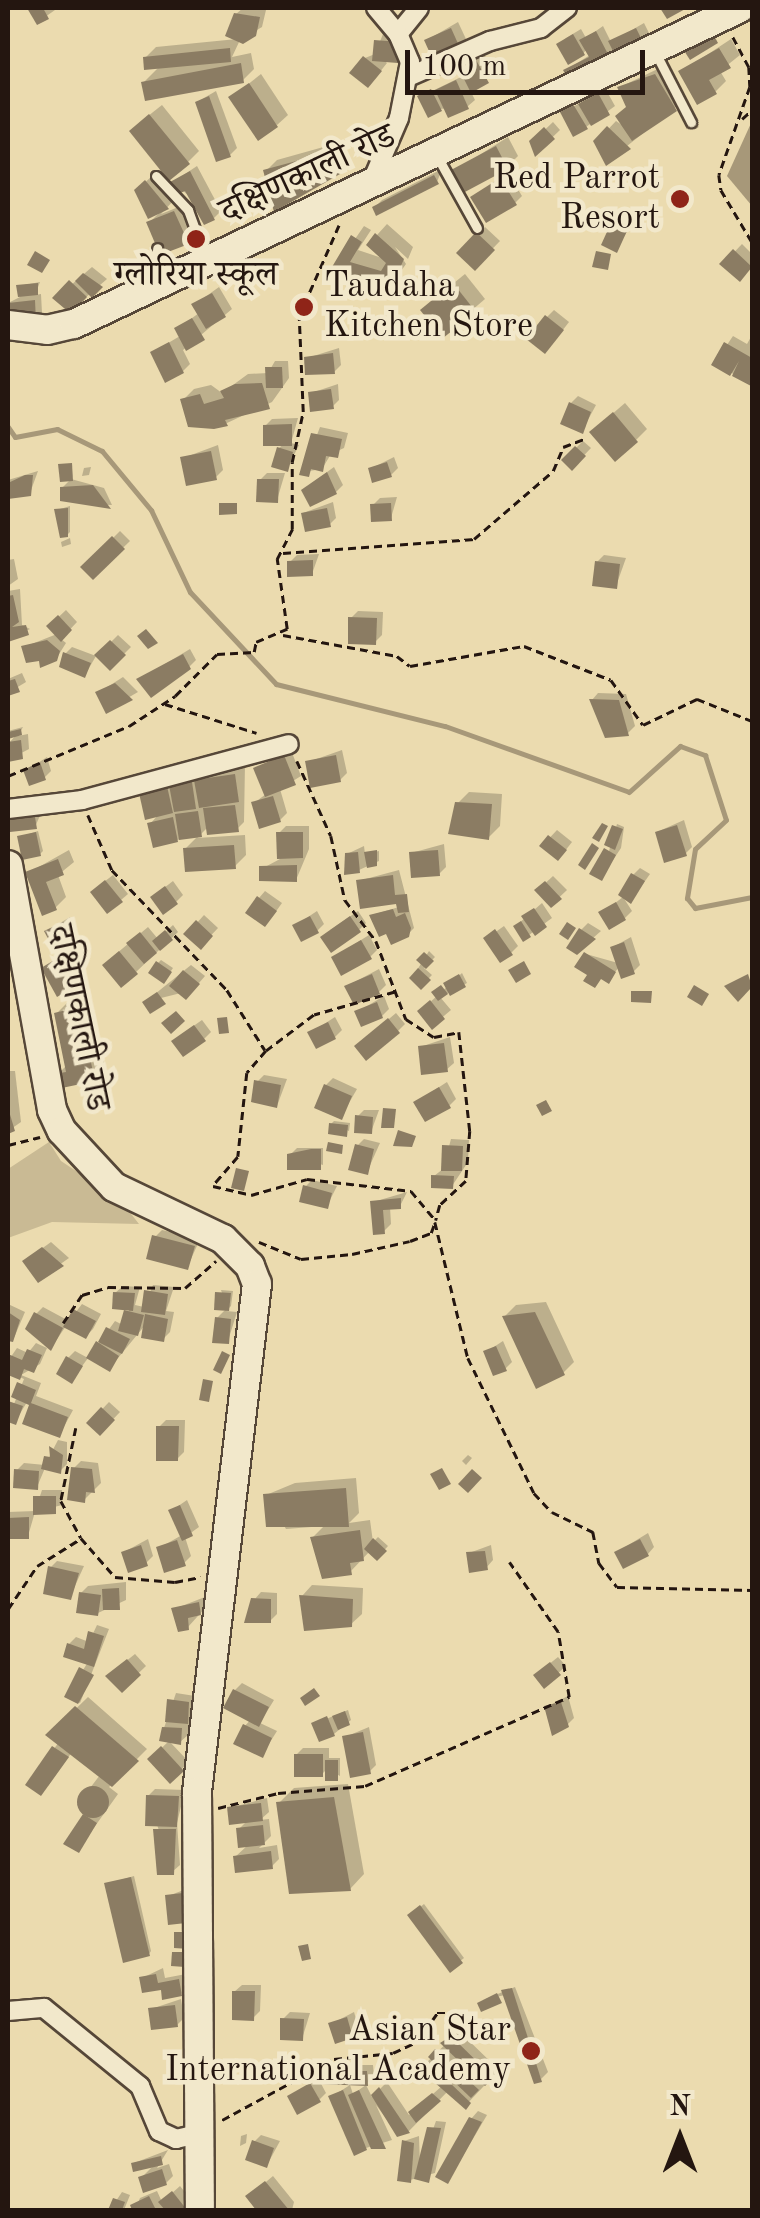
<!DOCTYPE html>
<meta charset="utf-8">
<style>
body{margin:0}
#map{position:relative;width:760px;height:2218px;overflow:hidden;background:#ebdbaf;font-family:"Old Standard TT","Noto Serif Devanagari",serif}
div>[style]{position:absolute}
.green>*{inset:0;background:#c9ba94}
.water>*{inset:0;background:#a79879}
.shadow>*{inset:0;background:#0003}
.stream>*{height:5px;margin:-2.5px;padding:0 2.5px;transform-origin:2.5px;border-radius:2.5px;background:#a79879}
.building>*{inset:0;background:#8b7c63}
.round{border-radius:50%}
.path>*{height:2.5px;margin-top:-1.25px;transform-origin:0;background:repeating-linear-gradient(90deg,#241610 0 8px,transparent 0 13px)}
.roads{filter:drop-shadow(2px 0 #564738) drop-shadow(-2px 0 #564738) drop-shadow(0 2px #564738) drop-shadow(0 -2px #564738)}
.service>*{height:9px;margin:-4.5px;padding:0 4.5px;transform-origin:4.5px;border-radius:4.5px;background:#f2e8cb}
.minor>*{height:18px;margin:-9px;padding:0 9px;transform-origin:9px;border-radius:9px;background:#f2e8cb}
.secondary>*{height:28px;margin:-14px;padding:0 14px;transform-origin:14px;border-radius:14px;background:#f2e8cb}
.dots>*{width:28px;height:28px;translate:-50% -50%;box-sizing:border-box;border:5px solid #f2e8cb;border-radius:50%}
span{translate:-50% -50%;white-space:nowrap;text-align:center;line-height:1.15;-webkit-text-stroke:9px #f2e8cb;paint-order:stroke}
.street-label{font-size:35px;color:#241610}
.poi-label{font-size:35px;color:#241610}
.right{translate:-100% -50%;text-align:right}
.left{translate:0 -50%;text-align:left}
.frame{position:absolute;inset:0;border:10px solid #241610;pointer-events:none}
.north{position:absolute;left:630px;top:2088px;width:100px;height:100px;-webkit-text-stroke:8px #f2e8cb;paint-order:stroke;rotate:0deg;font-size:28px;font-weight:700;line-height:40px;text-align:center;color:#241610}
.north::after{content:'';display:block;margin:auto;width:35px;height:45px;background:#241610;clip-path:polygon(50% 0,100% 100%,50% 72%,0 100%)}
.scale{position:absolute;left:405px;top:50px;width:240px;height:45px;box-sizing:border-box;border:5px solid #241610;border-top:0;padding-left:12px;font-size:30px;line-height:35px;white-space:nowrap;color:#241610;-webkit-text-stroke:8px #f2e8cb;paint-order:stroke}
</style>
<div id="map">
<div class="green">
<i style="clip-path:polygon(49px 1142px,61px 1161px,121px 1201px,139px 1224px,52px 1222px,8px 1238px,8px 1169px)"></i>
</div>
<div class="water">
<i style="clip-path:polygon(752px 121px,752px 206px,727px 176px)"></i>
</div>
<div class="shadow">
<i style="clip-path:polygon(30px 8px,53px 8px,55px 10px,38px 22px)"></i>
<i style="clip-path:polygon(243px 8px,266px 10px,262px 27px,240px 40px,232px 57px,251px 53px,254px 69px,243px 80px,144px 82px,160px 66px,145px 58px,156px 47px,237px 39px,236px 14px)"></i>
<i style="clip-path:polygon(458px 22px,466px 39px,459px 46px,427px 40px)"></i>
<i style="clip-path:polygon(644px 23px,650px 35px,643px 42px,566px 70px,590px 55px,587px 49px,579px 58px,559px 45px,566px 38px,581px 29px,586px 38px,603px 26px,611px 42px)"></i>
<i style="clip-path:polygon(383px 34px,405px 36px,404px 54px,382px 59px,387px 63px,375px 78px,365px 58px,375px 54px)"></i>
<i style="clip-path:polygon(731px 39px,740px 55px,720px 71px,726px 81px,715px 92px,681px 72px)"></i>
<i style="clip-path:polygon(484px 54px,495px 74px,470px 90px,475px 100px,468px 106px,440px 109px,420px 97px,465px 75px,462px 70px)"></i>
<i style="clip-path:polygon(666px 65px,686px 99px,607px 162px,596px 142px,616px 121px,625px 127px,628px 106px,620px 87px)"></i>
<i style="clip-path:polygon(261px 74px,288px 115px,277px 125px,232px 97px)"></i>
<i style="clip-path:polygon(605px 88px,615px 106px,586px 127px,563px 113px)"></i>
<i style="clip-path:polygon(216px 91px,237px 148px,230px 155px,197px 102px)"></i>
<i style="clip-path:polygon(162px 105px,199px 151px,188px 162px,143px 120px)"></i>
<i style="clip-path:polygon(553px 122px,560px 130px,536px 153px,532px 142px)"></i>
<i style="clip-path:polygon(508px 137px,518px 156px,507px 167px,454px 171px)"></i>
<i style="clip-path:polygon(327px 146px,349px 161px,276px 208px,266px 171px,277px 160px)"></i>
<i style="clip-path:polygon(197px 166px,221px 211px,214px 218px,173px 182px)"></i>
<i style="clip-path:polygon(442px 169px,437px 182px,375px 207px,382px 200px)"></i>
<i style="clip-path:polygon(508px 173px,522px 196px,515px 203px,473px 197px)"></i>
<i style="clip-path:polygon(153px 175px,174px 200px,161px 214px,181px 206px,194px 235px,187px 242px,149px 223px,162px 210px,137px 190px)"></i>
<i style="clip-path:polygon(620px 218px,632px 223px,616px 250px,613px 225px)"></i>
<i style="clip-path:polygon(387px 224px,413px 247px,408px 259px,395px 247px,406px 264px,391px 285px,333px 271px,364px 226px,371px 230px,358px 250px,385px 259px,377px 235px)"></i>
<i style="clip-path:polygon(485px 227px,500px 241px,475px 267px,460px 253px)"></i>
<i style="clip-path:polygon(742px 244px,752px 254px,752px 265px,740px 279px,723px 264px)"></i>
<i style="clip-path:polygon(92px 267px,107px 279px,70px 311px,56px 298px)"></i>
<i style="clip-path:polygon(465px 274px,485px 299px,443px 335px,434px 299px)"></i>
<i style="clip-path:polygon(40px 282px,35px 295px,41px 294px,42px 313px,35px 320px,8px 319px,8px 303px,20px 297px,19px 286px)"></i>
<i style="clip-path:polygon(219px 287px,232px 309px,183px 350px,190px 364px,183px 371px,153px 352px,180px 336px,177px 329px,199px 313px,194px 305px)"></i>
<i style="clip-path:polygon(554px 310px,569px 322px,552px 344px,547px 317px)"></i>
<i style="clip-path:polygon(752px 335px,752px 382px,751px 383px,714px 364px,733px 336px,747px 344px)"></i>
<i style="clip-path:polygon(339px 348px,341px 365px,334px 372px,307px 358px)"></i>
<i style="clip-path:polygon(275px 361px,288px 361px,289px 378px,272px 402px,227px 423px,190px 425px,183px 400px,194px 389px,211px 385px,222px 393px,248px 374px,268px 373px)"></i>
<i style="clip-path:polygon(338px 384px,339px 400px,332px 407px,311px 393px)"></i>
<i style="clip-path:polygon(578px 396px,596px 405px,582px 431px,571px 403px)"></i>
<i style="clip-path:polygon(625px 403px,647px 429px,636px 440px,604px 421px)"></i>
<i style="clip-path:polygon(298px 418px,291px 443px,299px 445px,287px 469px,279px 448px,285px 443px,265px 426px,272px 419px)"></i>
<i style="clip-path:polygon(320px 427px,348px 433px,344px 448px,331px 454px,322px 469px,303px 472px)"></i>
<i style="clip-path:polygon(583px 441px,591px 448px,572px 468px,564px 460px)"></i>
<i style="clip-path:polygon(218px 445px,223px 470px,216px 477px,183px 458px)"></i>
<i style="clip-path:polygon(394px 457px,398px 468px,391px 475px,370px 469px)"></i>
<i style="clip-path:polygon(91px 467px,89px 475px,82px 476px,84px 468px)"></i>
<i style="clip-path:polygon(334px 467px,343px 485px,336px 492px,312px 483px)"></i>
<i style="clip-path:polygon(38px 471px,30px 493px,8px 496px,8px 480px)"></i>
<i style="clip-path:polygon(267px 473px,285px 473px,277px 500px,260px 480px)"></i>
<i style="clip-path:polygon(71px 479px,104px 488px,112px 505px,87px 504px,62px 488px)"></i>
<i style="clip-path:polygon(397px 497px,391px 518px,373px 505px,380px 498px)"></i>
<i style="clip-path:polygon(333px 502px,336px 518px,329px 525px,303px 513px)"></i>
<i style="clip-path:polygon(70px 506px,70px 532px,68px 534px,57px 510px)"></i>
<i style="clip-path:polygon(120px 531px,130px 541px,93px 577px,84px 567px)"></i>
<i style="clip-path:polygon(70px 538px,71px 544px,62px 547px,61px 542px)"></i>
<i style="clip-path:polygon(319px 554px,312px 574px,290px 562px,297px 555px)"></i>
<i style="clip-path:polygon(604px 555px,626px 558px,616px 586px,597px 562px)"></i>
<i style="clip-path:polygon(14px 559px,18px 579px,8px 586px,8px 560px)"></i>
<i style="clip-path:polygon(20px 589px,22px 625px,30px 629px,8px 639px,8px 591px)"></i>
<i style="clip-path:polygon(66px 610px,77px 622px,61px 639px,66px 643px,56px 659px,24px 647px,57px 634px,49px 626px)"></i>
<i style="clip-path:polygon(358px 611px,383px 612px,382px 635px,375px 642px,351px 618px)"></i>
<i style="clip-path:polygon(118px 635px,131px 647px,110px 668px,98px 655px)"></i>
<i style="clip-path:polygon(72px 647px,96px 656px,85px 675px,65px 654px)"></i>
<i style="clip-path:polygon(190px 649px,196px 660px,189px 667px,140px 679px)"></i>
<i style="clip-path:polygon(22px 673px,26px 682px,8px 693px,8px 679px)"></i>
<i style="clip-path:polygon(123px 677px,138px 692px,107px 710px,98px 693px)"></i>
<i style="clip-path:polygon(598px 693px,626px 694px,635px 726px,628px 733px,592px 700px)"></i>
<i style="clip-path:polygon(23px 727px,18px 736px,28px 734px,29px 749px,10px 759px,8px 744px,17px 734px,8px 731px)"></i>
<i style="clip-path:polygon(291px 750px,301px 776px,280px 789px,287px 813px,280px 820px,254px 803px,266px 794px,256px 769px)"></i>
<i style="clip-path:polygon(342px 750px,347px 773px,340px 780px,308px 762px)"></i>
<i style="clip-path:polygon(47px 757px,51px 771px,44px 778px,26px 771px)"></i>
<i style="clip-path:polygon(245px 764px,244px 822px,237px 829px,208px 827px,197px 838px,245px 835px,246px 855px,235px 866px,185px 849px,199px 835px,155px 845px,150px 824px,159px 814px,142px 794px)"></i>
<i style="clip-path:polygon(469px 792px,502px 794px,500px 826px,489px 837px,458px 803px)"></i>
<i style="clip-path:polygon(42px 811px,35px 827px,12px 821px,19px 814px)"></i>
<i style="clip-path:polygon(684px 820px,692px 847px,685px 854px,657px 832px)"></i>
<i style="clip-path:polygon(617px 824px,624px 827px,621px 848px,601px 878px)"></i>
<i style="clip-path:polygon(286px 826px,309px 826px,309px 849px,296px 880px,265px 867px,280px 859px,279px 833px)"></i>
<i style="clip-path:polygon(557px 830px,572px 842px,565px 851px,542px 846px)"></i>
<i style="clip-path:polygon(38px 831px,43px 851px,40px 854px,20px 837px)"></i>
<i style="clip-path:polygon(444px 844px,446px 867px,439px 874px,411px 853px)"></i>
<i style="clip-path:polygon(364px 846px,365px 854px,379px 851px,379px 861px,359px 870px,347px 854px)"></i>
<i style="clip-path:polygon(69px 850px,74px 862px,58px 875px,66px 897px,55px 908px,28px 873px)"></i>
<i style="clip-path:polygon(640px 868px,650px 874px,631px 901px,633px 875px)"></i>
<i style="clip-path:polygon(399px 870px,414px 928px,407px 935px,372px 915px,399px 907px,398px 899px,358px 881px)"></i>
<i style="clip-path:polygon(113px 875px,128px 894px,121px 900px,100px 885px)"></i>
<i style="clip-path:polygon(553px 876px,567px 890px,551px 905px,538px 890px)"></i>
<i style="clip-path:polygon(173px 881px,183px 895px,176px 902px,160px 891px)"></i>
<i style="clip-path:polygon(265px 891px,282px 903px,272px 917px,259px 898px)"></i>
<i style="clip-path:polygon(623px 897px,632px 911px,625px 918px,602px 913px)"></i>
<i style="clip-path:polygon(542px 903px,552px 918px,529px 935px,518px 924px)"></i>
<i style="clip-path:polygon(317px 911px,324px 924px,317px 931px,296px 925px)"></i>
<i style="clip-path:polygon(358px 911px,366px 923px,359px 930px,330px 930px)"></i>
<i style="clip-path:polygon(204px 915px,218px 928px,201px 946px,187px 934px)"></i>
<i style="clip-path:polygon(70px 917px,77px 931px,70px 938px,47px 931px)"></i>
<i style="clip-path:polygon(588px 923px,601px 931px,577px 952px,581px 930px)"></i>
<i style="clip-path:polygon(173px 925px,178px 932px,136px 972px,116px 954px,148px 927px,158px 939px)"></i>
<i style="clip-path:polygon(504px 926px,518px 946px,511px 953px,490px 936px)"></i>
<i style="clip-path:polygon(369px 935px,377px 950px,370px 957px,334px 957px)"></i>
<i style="clip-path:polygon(631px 937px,640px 965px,633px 972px,619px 967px,608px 981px,586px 954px,618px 963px,613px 947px)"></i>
<i style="clip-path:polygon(68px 951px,83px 976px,76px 983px,44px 968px)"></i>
<i style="clip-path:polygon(429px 951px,435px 957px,424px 968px,432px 975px,421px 986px,412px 978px)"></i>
<i style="clip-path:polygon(161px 960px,173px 968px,166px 978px,158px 963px)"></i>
<i style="clip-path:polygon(191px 965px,205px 976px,193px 990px,145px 1002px)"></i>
<i style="clip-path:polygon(379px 969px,386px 985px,379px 992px,347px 986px)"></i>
<i style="clip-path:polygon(462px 973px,467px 983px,440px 997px,451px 1010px,432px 1026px,427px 1005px)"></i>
<i style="clip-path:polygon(384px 996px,389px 1009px,382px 1016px,357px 1012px)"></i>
<i style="clip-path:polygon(90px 998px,105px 1067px,94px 1078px,57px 1075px,67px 1065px,56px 1014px,67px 1003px)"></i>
<i style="clip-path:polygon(396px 1013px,405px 1024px,398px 1031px,364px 1040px)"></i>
<i style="clip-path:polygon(335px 1017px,342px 1030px,335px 1037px,310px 1033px)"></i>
<i style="clip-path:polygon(202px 1020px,211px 1032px,204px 1039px,182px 1034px)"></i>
<i style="clip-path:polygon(450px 1037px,454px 1063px,446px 1070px,420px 1047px)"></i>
<i style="clip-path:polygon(8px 1071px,15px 1071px,21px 1122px,8px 1131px)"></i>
<i style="clip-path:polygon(264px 1075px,287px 1079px,277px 1106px,257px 1082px)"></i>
<i style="clip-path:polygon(333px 1078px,357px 1089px,341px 1117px,326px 1085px)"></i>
<i style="clip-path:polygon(447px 1082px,456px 1099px,449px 1106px,416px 1102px)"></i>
<i style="clip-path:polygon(364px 1110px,379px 1110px,371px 1132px,357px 1117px)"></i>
<i style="clip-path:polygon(334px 1121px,350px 1123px,349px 1131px,331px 1124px)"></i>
<i style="clip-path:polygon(364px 1139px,380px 1143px,367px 1172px,357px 1146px)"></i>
<i style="clip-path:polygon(451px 1139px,469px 1140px,468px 1162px,452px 1186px,434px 1176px,443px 1169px)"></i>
<i style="clip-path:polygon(297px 1148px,323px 1148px,323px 1165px,290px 1155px)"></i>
<i style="clip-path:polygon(312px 1180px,337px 1186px,327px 1206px,305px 1187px)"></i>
<i style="clip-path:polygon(407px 1192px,400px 1206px,390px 1207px,391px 1224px,384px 1231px,373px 1202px)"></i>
<i style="clip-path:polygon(162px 1230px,200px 1239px,187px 1268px,155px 1237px)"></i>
<i style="clip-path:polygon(51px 1242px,69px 1258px,38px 1280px,33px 1255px)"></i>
<i style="clip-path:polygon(153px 1285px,174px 1287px,166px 1311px,174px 1312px,170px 1332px,163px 1339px,146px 1324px,109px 1369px,89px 1357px,115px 1321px,123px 1325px,130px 1308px,115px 1293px,123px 1286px,140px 1287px,135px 1305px,144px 1307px)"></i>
<i style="clip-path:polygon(221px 1290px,233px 1291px,231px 1306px,226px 1311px,237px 1312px,228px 1341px,217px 1318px,227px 1308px)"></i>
<i style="clip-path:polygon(546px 1302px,574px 1362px,563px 1373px,505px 1316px,516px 1305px)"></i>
<i style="clip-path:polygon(8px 1304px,25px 1312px,13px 1340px,8px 1338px)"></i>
<i style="clip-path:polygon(82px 1304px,101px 1314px,93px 1329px,86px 1336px,66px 1326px,51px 1348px,36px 1314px,43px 1307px,69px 1321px)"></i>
<i style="clip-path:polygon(503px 1341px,512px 1362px,505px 1369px,486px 1352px)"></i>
<i style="clip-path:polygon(36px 1343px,47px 1348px,40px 1364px,21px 1375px,41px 1383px,36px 1396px,73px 1410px,59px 1436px,25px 1423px,33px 1404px,27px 1402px,15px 1422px,8px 1419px,24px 1379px,8px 1372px,8px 1361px,17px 1348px,28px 1353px)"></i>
<i style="clip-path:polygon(75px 1351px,88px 1358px,72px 1380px,68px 1358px)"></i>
<i style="clip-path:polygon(109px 1402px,120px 1412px,100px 1433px,89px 1423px)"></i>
<i style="clip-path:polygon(166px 1420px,185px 1420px,184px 1452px,177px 1459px,159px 1427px)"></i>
<i style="clip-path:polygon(58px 1440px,67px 1442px,67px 1464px,60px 1471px,45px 1468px,37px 1487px,17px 1470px,24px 1463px,45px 1465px)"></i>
<i style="clip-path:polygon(468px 1455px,472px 1458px,466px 1465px,462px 1461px)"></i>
<i style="clip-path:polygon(81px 1461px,98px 1463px,101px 1483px,84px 1500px,74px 1468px)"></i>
<i style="clip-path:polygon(356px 1478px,359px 1513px,349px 1523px,370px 1520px,373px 1542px,378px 1537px,388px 1546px,377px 1558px,370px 1551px,350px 1572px,313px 1537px,324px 1526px,286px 1529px,266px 1495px,295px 1483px)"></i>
<i style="clip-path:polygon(42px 1490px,62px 1490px,62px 1505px,35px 1512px,28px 1536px,8px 1536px,8px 1512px,35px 1511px)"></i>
<i style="clip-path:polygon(187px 1500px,199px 1527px,185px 1537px,191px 1556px,184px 1563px,159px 1548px,182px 1535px,171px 1511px)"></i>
<i style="clip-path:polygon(648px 1533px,654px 1547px,648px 1554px,617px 1552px)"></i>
<i style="clip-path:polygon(148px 1539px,153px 1556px,146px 1563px,124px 1552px)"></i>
<i style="clip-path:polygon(491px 1545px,493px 1560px,486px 1568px,469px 1553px)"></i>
<i style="clip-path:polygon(57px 1561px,84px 1566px,70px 1597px,50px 1568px)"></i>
<i style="clip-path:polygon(126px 1582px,126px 1600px,98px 1613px,81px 1593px,88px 1586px)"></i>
<i style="clip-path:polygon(312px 1585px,363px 1588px,362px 1614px,350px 1625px,302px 1596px)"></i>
<i style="clip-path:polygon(261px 1592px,277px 1593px,277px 1614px,270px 1621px,254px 1600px)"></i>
<i style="clip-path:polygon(205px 1597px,207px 1606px,188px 1627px,174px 1609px)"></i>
<i style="clip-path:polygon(97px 1625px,109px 1629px,80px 1703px,67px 1696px,88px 1662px,69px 1644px,76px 1637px,89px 1642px)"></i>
<i style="clip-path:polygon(135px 1654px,146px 1666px,122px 1689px,115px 1670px)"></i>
<i style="clip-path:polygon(558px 1657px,566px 1666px,544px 1686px,543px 1669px)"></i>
<i style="clip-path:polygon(242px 1683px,274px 1700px,260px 1723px,277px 1731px,262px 1755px,245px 1726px,251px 1719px,235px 1690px)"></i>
<i style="clip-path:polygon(176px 1693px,195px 1696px,192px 1743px,188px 1735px,180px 1742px,164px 1728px)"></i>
<i style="clip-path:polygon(568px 1696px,574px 1718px,567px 1725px,546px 1707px)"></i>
<i style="clip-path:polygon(88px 1697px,147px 1749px,109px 1787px,118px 1794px,78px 1850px,67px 1843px,87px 1811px,77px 1805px,100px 1775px,72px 1752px,48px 1786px,28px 1784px,59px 1742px,49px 1735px)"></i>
<i style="clip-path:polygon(348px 1710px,351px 1720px,334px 1734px,314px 1724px)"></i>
<i style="clip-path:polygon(369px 1727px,376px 1765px,369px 1772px,345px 1737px)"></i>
<i style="clip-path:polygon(169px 1741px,189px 1762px,170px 1780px,150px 1759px)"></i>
<i style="clip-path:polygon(303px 1748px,329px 1748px,329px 1758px,340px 1758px,340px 1776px,327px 1769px,322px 1774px,296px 1755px)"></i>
<i style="clip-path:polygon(348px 1784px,364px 1874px,350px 1889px,279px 1803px,294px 1788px)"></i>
<i style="clip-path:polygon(155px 1789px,185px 1790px,177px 1823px,180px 1865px,172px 1872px,148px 1796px)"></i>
<i style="clip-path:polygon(267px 1798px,269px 1812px,260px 1820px,269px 1819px,271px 1836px,259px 1848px,277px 1845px,279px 1859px,272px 1866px,235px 1857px,248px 1845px,239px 1829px,247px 1821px,229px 1808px)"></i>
<i style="clip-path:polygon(134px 1876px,151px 1951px,149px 1954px,107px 1884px)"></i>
<i style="clip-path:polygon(189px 1888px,185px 1920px,168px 1896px)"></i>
<i style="clip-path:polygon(424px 1904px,464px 1958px,450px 1969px,410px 1915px)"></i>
<i style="clip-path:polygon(163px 1968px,165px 1978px,186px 1974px,188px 1987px,181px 1994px,142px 1978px)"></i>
<i style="clip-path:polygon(242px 1985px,261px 1985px,260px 2011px,253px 2018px,234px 1992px)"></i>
<i style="clip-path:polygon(515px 1987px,548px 2072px,541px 2079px,505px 1995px,483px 2000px)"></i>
<i style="clip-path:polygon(181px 1999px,184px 2018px,177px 2025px,151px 2009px)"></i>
<i style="clip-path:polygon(290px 2012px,310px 2013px,302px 2039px,283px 2019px)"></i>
<i style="clip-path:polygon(354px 2012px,359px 2029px,352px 2036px,331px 2024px)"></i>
<i style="clip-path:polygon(459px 2031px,499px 2070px,465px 2106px,448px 2091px,409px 2131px,398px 2134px,376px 2105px,392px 2140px,366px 2148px,331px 2097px,350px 2085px,353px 2094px,366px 2085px,372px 2097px,387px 2082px,409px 2115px,442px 2086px,422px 2067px)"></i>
<i style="clip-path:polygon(331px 2065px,373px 2065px,374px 2076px,367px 2083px,324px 2072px)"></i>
<i style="clip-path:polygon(318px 2078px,326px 2093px,319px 2100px,290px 2097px)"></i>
<i style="clip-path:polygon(478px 2111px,487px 2115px,448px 2181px,471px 2119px)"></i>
<i style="clip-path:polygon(436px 2121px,446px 2122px,435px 2173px,410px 2180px,404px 2141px,419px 2136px,420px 2165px)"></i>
<i style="clip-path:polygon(247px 2134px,246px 2143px,240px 2146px,241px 2136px)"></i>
<i style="clip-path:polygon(261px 2135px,280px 2141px,267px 2165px,254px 2142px)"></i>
<i style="clip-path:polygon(168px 2150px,157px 2168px,169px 2164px,173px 2176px,166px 2183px,141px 2178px,154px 2165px,134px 2163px)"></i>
<i style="clip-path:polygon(273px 2176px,294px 2202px,292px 2210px,259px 2210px,248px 2197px)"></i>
<i style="clip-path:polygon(180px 2186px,192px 2201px,182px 2210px,135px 2210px,140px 2198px,157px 2191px,162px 2202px)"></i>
<i style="clip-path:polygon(122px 2192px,130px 2195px,124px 2210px,110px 2210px)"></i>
</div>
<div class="stream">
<i style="left:8px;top:427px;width:12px;rotate:55deg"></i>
<i style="left:15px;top:437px;width:43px;rotate:-10.8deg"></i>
<i style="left:57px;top:429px;width:50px;rotate:26.1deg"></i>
<i style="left:102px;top:451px;width:77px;rotate:50.3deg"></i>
<i style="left:151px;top:510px;width:91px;rotate:64.6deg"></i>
<i style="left:190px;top:592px;width:126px;rotate:46.9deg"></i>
<i style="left:276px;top:684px;width:174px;rotate:14deg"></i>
<i style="left:445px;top:726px;width:195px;rotate:19.7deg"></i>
<i style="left:629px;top:792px;width:69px;rotate:-42deg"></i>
<i style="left:680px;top:746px;width:27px;rotate:20deg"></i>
<i style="left:705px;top:755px;width:68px;rotate:72.1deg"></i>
<i style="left:726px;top:820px;width:42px;rotate:136.9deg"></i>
<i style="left:695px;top:849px;width:50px;rotate:99.3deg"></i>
<i style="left:687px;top:898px;width:13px;rotate:51deg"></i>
<i style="left:695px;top:908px;width:58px;rotate:-10.9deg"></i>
</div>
<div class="building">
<i style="clip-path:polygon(27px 8px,43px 8px,49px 19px,37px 25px)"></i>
<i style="clip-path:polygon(660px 8px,687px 8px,667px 19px)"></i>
<i style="clip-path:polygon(234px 13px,260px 17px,256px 36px,243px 44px,225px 36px)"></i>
<i style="clip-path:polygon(451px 28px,460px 48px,433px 60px,424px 40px)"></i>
<i style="clip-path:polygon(636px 28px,644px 44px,616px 57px,608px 41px)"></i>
<i style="clip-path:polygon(596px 31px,610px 58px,568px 79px,563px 70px,589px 57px,579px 40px)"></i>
<i style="clip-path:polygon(712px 32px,718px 43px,690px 60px,683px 49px)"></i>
<i style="clip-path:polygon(573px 34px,585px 55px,568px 65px,556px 44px)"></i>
<i style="clip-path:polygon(374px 40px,400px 42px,398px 63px,372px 61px)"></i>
<i style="clip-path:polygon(230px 48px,231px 62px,144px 70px,143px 57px)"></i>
<i style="clip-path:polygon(719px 48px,731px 68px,709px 80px,717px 94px,697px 105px,678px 71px)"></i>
<i style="clip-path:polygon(363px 56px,382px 71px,368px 88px,349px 73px)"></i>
<i style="clip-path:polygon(476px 60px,489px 83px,471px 93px,459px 69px)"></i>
<i style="clip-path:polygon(241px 63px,244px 83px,145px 101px,141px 82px)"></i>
<i style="clip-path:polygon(655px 74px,677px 111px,632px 141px,615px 116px,626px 107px,617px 87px)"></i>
<i style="clip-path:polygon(456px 80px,469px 109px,448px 118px,435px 90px)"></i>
<i style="clip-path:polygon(249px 83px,278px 127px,258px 141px,228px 97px)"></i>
<i style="clip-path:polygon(431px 89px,442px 111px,428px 118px,417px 96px)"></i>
<i style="clip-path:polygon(598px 93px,610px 115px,591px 126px,578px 104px)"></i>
<i style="clip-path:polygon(209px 96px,231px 157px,216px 162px,195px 102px)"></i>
<i style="clip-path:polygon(573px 104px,588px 129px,573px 137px,560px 112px)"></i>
<i style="clip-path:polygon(149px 114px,190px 164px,169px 181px,129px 131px)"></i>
<i style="clip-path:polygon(607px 126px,631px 149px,606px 166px,593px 141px)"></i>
<i style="clip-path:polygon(544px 127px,555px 139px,535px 157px,529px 141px)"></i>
<i style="clip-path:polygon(496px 146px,508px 169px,463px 193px,451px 170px)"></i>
<i style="clip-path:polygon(315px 156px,340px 174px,274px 212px,263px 170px)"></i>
<i style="clip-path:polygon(190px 171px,215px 220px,204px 225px,185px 191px,178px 194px,170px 182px)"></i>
<i style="clip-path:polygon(434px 175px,439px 184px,376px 216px,372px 207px)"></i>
<i style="clip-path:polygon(500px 178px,517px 205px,486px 223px,470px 197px)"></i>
<i style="clip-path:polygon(145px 180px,169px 209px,148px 219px,134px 190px)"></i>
<i style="clip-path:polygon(174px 211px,189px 244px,160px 255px,146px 222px)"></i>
<i style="clip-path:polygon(611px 223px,627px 231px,617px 253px,601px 245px)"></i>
<i style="clip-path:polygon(476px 232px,495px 250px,475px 271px,456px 253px)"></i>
<i style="clip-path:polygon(375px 233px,404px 259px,391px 288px,329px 272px,351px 235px,362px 242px,350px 262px,381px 271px,386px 263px,366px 245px)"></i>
<i style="clip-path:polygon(733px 249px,752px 267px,740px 282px,719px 264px)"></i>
<i style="clip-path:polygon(35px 251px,50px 260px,42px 273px,27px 265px)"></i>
<i style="clip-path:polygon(596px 251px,611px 254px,608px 270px,592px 267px)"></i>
<i style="clip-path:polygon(83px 273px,103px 287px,92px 298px,75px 281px)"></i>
<i style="clip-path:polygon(69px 280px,87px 297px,71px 314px,52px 298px)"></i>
<i style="clip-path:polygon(38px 283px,38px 295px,18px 297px,16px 285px)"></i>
<i style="clip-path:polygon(453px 283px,476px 312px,443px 338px,420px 310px)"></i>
<i style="clip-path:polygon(212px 293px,226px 317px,206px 329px,191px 304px)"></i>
<i style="clip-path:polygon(35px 300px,36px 323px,8px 321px,8px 303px)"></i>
<i style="clip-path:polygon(545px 315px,564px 330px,545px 354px,526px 339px)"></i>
<i style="clip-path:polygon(192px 318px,205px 340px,186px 351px,174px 328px)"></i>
<i style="clip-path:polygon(169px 342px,184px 373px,165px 383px,150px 352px)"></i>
<i style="clip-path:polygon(724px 342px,752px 358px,751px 386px,732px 376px,739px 361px,730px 376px,711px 365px)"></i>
<i style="clip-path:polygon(333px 353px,335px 374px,305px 375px,304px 357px)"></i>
<i style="clip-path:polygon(265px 367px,282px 367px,283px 388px,266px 388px)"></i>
<i style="clip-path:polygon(262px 383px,270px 409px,225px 420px,228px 426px,214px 429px,188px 427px,180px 399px,200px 394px,204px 404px,224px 398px,220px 391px,235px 384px)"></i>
<i style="clip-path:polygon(331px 389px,334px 409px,310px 412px,308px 392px)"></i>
<i style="clip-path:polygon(569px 402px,591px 412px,583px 434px,560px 424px)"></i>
<i style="clip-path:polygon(613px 412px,638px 442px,615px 462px,589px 432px)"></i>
<i style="clip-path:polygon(292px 424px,292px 446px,263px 446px,263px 425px)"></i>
<i style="clip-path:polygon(311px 433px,342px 439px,338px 458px,326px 456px,323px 472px,311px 469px,309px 477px,299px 475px)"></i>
<i style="clip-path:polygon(575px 446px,586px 456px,572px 471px,561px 460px)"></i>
<i style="clip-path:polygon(277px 447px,293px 452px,288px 472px,271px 467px)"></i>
<i style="clip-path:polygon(211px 451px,217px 480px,186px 486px,180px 457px)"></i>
<i style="clip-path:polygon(387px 462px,392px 477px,372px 483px,368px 468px)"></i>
<i style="clip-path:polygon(72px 463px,73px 481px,60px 482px,58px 464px)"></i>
<i style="clip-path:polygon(327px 472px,337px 494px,310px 507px,301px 490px)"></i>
<i style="clip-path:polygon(25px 475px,33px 475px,31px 496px,8px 499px,8px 483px)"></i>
<i style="clip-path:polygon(257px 479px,279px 479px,278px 503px,256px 502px)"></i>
<i style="clip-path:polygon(93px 485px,111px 509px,60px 501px,60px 487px)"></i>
<i style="clip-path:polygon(219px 503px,237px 503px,237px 514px,219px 515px)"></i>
<i style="clip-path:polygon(391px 503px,392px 521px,371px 522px,370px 504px)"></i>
<i style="clip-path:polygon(68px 508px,68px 537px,60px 538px,54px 509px)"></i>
<i style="clip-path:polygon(327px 508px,331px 527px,305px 532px,301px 513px)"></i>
<i style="clip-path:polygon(112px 536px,125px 549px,93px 580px,80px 567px)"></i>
<i style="clip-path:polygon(313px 560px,313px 576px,287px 577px,287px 561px)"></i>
<i style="clip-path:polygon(595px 561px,620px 564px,617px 589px,592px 586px)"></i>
<i style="clip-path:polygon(13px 595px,19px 622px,12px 627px,26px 625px,29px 635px,8px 642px,8px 596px)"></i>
<i style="clip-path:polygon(58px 615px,72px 630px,61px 642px,46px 626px)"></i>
<i style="clip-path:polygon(348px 617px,377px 618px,376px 645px,348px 644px)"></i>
<i style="clip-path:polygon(146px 629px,158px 643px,148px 649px,137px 636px)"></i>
<i style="clip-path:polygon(47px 640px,60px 651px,57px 661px,40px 668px,39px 661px,26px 663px,21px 646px)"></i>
<i style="clip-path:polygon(110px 640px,126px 655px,110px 671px,94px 655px)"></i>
<i style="clip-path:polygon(63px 652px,91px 663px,85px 678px,59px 667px)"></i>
<i style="clip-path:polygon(183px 654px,191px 669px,151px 698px,136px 679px)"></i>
<i style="clip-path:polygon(15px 679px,20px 692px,8px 696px,8px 681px)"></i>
<i style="clip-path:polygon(115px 683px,133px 700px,106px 714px,95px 692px)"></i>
<i style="clip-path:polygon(589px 699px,619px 700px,629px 736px,605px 738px)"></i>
<i style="clip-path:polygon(21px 729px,22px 735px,8px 739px,8px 732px)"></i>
<i style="clip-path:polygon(21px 740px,23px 759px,8px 762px,8px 742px)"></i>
<i style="clip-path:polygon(284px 755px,296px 785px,265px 797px,253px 768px)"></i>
<i style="clip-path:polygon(336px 755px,341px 782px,310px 788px,305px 761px)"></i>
<i style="clip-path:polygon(40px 762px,46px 780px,29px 786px,23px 770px)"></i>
<i style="clip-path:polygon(235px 774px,239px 802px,199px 808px,194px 780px)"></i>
<i style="clip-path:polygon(192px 782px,196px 809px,174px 812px,169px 785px)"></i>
<i style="clip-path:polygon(167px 786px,173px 813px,145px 820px,139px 793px)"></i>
<i style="clip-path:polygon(273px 796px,281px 822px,259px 829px,251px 802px)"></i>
<i style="clip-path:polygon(455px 802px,492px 804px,489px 840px,448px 834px)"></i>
<i style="clip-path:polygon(235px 805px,239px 832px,207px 835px,203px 808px)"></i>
<i style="clip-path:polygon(198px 811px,202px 837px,179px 840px,175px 814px)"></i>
<i style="clip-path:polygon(35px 817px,37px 829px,10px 832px,9px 820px)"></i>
<i style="clip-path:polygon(173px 817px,178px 842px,153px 848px,147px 823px)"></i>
<i style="clip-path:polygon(602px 823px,608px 826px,599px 842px,592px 838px)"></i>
<i style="clip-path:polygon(612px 825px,623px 829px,615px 850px,604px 845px)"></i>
<i style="clip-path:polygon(677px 825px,687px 856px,664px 863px,655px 832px)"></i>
<i style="clip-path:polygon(36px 832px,41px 856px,22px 860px,17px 836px)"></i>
<i style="clip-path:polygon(276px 832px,303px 832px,303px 858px,277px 859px)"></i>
<i style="clip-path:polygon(548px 835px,567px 850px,558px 861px,539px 846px)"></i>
<i style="clip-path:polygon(592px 843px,599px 848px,585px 870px,578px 865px)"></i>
<i style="clip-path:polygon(234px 845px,236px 869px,185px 872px,183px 848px)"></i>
<i style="clip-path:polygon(604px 848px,616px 855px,602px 881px,589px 874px)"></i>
<i style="clip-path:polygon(377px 850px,377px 866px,367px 868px,364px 852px)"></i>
<i style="clip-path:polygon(438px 850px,440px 876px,411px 878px,409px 852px)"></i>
<i style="clip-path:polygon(358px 852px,360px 873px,344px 875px,345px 853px)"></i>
<i style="clip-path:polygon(58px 859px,64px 875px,46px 882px,57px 910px,42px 916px,25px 872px)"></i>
<i style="clip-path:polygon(297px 865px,297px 882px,259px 881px,259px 866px)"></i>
<i style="clip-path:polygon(631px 873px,645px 881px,631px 904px,618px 895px)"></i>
<i style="clip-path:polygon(393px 875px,395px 895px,407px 894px,409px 912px,398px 913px,396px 904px,360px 909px,356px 880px)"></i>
<i style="clip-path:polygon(105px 880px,123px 902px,107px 914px,90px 892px)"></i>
<i style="clip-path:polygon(545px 881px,562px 899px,551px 908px,534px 890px)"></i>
<i style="clip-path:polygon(165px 886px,178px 904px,163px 915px,150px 897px)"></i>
<i style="clip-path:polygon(257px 896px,277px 911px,265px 927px,245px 913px)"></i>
<i style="clip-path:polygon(616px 902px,626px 920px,609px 930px,598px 912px)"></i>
<i style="clip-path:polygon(534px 908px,547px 927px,535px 936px,521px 916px)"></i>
<i style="clip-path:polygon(393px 909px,396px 917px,405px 913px,411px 928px,409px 937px,391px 945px,386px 934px,379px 937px,369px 915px)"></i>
<i style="clip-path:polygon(310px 916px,319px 933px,301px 942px,292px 925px)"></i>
<i style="clip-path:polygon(350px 916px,361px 932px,331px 953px,320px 937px)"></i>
<i style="clip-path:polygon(196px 920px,213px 936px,201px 950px,183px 934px)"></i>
<i style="clip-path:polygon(521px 921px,531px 937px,523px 942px,513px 926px)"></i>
<i style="clip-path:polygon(63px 922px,71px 940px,53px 948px,44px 931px)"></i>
<i style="clip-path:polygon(567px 922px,576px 928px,568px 940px,559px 934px)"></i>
<i style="clip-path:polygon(579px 928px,596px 939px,577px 955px,566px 948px)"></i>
<i style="clip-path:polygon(495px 929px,513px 955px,500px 963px,483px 938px)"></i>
<i style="clip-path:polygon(165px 930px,173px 940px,160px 951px,152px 941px)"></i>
<i style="clip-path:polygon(140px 932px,157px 953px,144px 964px,126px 943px)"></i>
<i style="clip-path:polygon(361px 940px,372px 959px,341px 976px,331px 957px)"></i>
<i style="clip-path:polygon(624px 942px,635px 974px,621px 979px,610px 947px)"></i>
<i style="clip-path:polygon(119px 951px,138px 974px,121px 988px,102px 965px)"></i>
<i style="clip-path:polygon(424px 952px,434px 961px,426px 969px,416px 960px)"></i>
<i style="clip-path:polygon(584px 952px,616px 972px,609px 984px,601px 979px,595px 988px,583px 981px,587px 975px,574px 967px)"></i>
<i style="clip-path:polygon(61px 956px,77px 985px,57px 997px,41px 968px)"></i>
<i style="clip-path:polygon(156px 961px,172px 972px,164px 984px,148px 973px)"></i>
<i style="clip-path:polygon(524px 961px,531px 974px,516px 983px,508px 970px)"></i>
<i style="clip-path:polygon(418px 968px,431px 980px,421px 990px,409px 978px)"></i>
<i style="clip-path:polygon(183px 970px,200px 984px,186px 1000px,169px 986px)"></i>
<i style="clip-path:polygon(372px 974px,380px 994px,354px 1005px,344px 986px)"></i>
<i style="clip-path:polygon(459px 974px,466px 987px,450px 996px,443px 983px)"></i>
<i style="clip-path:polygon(748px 974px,752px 987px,738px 1002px,724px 986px)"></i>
<i style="clip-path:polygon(441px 985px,448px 994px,438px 1001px,431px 992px)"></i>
<i style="clip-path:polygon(694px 985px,709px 994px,702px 1006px,687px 997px)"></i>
<i style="clip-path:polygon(631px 991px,652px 991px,651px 1003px,631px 1002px)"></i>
<i style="clip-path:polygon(157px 992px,166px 1004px,150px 1014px,142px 1002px)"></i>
<i style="clip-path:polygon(430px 1000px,445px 1019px,432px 1030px,417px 1011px)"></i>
<i style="clip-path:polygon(377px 1002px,383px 1018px,361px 1027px,354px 1011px)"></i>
<i style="clip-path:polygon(79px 1007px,95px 1081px,57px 1089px,54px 1074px,66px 1072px,54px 1013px)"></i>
<i style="clip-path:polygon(176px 1011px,185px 1021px,171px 1034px,161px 1023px)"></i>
<i style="clip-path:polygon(227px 1017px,229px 1033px,219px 1034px,217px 1018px)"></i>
<i style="clip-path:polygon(388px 1018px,400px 1033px,366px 1061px,354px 1046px)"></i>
<i style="clip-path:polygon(328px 1022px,336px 1039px,316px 1049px,307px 1032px)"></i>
<i style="clip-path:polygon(194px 1025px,206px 1041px,183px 1057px,171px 1041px)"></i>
<i style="clip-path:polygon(444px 1043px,448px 1072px,421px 1075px,418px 1046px)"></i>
<i style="clip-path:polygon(254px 1080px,281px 1085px,277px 1108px,251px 1102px)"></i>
<i style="clip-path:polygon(324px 1084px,352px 1096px,342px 1120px,314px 1108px)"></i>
<i style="clip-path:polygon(439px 1087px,451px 1108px,425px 1122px,413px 1102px)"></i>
<i style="clip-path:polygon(546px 1100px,552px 1111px,542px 1116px,536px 1105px)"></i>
<i style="clip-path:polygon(8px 1108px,15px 1131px,8px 1134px)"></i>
<i style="clip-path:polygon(383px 1108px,396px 1109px,394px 1128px,381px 1128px)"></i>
<i style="clip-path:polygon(355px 1115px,373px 1117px,372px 1134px,354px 1133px)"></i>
<i style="clip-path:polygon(329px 1123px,348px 1125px,347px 1137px,328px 1134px)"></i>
<i style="clip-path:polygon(398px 1130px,416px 1136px,412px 1147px,393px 1146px)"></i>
<i style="clip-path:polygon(328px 1142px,343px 1145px,342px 1154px,326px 1151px)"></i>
<i style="clip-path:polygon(355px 1144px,374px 1149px,368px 1175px,348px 1170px)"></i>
<i style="clip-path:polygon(442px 1145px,463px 1146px,462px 1171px,441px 1171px)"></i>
<i style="clip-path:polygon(311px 1149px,321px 1149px,321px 1170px,287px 1170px,287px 1154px)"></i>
<i style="clip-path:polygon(236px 1168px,249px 1171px,244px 1191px,231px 1188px)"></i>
<i style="clip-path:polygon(431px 1175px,454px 1176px,453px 1189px,431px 1188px)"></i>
<i style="clip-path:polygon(303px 1185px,332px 1193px,328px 1209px,299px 1202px)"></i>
<i style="clip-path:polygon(401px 1198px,401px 1209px,383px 1210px,385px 1234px,373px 1235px,370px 1201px)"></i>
<i style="clip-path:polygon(152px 1235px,195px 1246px,188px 1270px,146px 1259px)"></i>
<i style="clip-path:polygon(42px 1247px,64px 1266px,38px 1283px,22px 1261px)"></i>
<i style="clip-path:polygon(144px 1290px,168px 1294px,165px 1315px,141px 1312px)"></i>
<i style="clip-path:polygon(113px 1292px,135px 1293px,133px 1311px,112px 1309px)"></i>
<i style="clip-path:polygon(215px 1292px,231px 1293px,229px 1311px,214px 1310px)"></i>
<i style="clip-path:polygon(73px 1309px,96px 1321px,86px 1339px,63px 1327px)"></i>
<i style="clip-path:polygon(124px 1310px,144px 1315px,138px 1336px,118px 1331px)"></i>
<i style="clip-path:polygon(8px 1312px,20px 1320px,13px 1342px,8px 1341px)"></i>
<i style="clip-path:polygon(34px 1312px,63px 1328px,51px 1351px,25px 1329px)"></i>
<i style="clip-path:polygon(535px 1312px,565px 1375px,536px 1389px,502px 1316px)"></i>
<i style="clip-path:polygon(145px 1314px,168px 1319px,164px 1342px,141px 1338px)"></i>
<i style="clip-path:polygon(215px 1317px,231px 1319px,229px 1344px,212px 1343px)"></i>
<i style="clip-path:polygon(106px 1327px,130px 1339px,122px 1354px,98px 1342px)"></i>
<i style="clip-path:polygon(96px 1341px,119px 1356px,110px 1372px,86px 1358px)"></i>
<i style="clip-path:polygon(496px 1346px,507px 1371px,493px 1376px,483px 1351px)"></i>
<i style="clip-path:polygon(27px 1349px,42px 1355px,34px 1373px,24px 1369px,20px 1380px,8px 1375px,8px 1354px,22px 1360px)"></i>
<i style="clip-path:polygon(222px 1351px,230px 1355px,221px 1374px,213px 1370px)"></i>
<i style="clip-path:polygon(66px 1356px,83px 1366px,72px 1384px,56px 1374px)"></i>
<i style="clip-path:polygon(203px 1379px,213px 1381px,209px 1402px,199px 1400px)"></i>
<i style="clip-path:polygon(17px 1382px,36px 1390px,31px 1403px,68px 1417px,60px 1438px,22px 1424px,29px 1405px,11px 1397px)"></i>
<i style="clip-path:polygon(8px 1401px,23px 1406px,16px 1425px,8px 1422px)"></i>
<i style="clip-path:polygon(101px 1407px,115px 1420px,100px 1436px,86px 1423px)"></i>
<i style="clip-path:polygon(156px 1426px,179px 1426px,178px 1461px,156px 1461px)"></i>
<i style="clip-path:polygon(49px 1446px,63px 1455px,61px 1474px,41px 1469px,44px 1456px,50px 1457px)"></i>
<i style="clip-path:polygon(71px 1467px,92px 1469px,95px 1493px,86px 1492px,85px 1503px,67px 1500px)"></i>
<i style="clip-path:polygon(442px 1468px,451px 1484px,439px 1490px,430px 1474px)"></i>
<i style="clip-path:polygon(14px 1469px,39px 1471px,38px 1490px,13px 1488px)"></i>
<i style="clip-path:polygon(472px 1469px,482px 1478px,468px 1493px,458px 1484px)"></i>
<i style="clip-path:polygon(346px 1488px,349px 1527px,266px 1527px,263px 1494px)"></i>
<i style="clip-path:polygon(33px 1496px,56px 1496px,56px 1514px,33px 1515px)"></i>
<i style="clip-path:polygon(180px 1505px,193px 1536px,182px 1541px,168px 1510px)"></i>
<i style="clip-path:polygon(29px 1517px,29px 1539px,8px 1539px,8px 1518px)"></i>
<i style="clip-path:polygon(360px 1530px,364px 1561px,350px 1563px,352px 1575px,322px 1579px,310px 1537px)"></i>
<i style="clip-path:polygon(373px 1538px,387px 1551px,377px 1561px,364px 1549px)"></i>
<i style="clip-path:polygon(640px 1539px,649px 1556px,623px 1569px,614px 1552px)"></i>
<i style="clip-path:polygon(177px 1540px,186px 1566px,164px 1573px,156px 1547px)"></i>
<i style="clip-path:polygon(141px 1545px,148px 1566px,128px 1573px,121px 1552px)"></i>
<i style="clip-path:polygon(485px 1551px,488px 1570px,469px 1573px,466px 1552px)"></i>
<i style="clip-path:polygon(48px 1566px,79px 1573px,71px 1600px,43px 1594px)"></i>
<i style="clip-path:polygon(119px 1588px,120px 1610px,103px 1610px,102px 1589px)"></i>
<i style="clip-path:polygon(79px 1592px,101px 1595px,98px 1616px,76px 1613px)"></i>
<i style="clip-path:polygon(299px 1595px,353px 1599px,352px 1627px,304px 1631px)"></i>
<i style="clip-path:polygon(251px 1598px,271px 1599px,271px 1623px,244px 1623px)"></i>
<i style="clip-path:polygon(199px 1602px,201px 1615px,188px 1618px,189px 1630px,178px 1632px,171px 1608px)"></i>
<i style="clip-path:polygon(88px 1631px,104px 1636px,94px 1667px,63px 1657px,67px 1643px,84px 1649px)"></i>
<i style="clip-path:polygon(127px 1659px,141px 1675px,122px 1693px,105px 1676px)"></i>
<i style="clip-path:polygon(550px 1662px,561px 1675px,544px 1689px,533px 1675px)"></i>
<i style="clip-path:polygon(79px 1667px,94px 1675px,78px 1704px,64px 1697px)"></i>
<i style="clip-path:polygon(314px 1688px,320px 1696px,305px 1706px,300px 1698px)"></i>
<i style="clip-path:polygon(233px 1689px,269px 1707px,259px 1727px,223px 1708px)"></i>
<i style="clip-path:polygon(167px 1699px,189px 1702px,188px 1724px,165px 1722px)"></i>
<i style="clip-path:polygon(561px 1702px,569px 1727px,552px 1736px,544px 1706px)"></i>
<i style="clip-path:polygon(75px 1706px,139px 1761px,112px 1787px,45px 1735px)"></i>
<i style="clip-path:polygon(345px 1711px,350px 1725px,338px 1730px,332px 1716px)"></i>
<i style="clip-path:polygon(327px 1716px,335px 1736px,319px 1742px,311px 1723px)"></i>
<i style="clip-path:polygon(243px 1724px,272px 1738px,263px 1758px,233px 1744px)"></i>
<i style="clip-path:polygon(162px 1727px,182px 1728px,181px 1745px,159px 1741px)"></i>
<i style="clip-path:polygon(363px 1732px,371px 1774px,350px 1778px,342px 1736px)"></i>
<i style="clip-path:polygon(52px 1746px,69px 1757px,41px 1796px,25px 1785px)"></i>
<i style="clip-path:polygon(161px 1746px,184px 1771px,170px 1784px,147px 1759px)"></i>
<i style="clip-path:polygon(294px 1754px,323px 1754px,323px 1777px,294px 1777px)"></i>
<i style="clip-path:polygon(325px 1760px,338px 1760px,338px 1781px,325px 1781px)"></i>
<i class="round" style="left:77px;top:1786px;width:32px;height:32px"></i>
<i style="clip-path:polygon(146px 1795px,179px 1796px,177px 1827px,145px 1826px)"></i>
<i style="clip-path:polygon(334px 1797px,351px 1891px,289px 1894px,276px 1802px)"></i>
<i style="clip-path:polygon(261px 1803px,263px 1821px,229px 1825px,227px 1807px)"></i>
<i style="clip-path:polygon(83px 1814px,97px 1823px,79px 1853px,63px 1844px)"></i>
<i style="clip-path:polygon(263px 1825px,265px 1845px,238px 1848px,236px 1828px)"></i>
<i style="clip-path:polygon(153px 1829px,176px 1829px,174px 1875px,157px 1875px)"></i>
<i style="clip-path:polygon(271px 1851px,273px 1869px,235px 1873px,233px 1856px)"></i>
<i style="clip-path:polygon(131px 1877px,150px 1956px,123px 1963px,104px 1883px)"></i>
<i style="clip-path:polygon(183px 1893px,186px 1923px,168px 1925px,165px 1895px)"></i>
<i style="clip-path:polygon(420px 1905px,463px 1963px,450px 1973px,407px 1915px)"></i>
<i style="clip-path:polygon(174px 1932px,190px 1932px,189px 1949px,174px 1948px)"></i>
<i style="clip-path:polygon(308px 1944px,311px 1959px,302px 1961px,298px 1946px)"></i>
<i style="clip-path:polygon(172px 1952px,186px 1952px,185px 1967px,171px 1966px)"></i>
<i style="clip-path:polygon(156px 1974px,158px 1983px,179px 1979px,182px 1996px,162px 2000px,161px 1990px,142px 1993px,139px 1977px)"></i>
<i style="clip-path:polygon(512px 1988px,542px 2082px,534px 2084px,501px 1990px)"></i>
<i style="clip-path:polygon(232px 1991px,255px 1991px,254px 2021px,232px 2020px)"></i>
<i style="clip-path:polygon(497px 1993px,502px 2003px,481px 2012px,477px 2003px)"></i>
<i style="clip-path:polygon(175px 2005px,178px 2027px,151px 2030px,148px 2008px)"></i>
<i style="clip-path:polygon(347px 2017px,353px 2038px,335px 2044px,328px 2023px)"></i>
<i style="clip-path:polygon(280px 2018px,304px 2019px,303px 2041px,280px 2040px)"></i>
<i style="clip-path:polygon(451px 2036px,494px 2078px,485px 2086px,440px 2043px)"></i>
<i style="clip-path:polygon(435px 2049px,479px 2090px,471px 2098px,428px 2057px)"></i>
<i style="clip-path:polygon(426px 2060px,471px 2103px,466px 2110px,418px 2068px)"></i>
<i style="clip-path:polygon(322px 2071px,367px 2071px,368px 2086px,321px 2084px)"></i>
<i style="clip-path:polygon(310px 2083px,321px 2102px,297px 2115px,287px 2096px)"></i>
<i style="clip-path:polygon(379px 2087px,410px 2133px,397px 2137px,371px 2095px)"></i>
<i style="clip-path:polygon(343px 2090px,367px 2150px,354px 2156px,328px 2096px)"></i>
<i style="clip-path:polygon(359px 2090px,386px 2149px,371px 2149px,348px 2095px)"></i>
<i style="clip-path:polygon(432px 2093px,441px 2101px,416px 2123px,408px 2112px)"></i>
<i style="clip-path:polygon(469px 2117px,482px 2122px,448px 2184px,435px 2177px)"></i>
<i style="clip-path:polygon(427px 2127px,441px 2128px,429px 2183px,414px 2179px)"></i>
<i style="clip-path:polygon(252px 2140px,274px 2148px,267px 2168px,245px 2160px)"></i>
<i style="clip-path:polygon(402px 2140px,414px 2143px,411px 2183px,397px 2181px)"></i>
<i style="clip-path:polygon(161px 2156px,163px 2165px,133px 2172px,131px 2163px)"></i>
<i style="clip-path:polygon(162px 2169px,167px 2185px,143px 2193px,138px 2177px)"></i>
<i style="clip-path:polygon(265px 2181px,289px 2210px,256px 2210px,245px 2196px)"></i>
<i style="clip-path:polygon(172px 2191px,187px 2210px,165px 2210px,158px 2202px)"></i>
<i style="clip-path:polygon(149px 2196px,156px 2210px,132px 2210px,130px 2205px)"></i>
<i style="clip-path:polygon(113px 2198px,125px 2202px,122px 2210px,108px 2210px)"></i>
</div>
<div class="path">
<i style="left:733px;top:37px;width:34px;rotate:62deg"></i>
<i style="left:749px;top:67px;width:20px;rotate:87deg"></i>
<i style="left:750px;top:87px;width:93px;rotate:109.4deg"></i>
<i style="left:719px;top:175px;width:15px;rotate:82deg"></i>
<i style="left:721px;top:190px;width:61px;rotate:59.2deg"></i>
<i style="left:742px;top:119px;width:13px;rotate:-42deg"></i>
<i style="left:283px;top:553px;width:192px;rotate:-4.2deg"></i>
<i style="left:474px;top:539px;width:104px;rotate:-40.7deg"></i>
<i style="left:553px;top:471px;width:26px;rotate:-67deg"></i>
<i style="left:563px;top:447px;width:22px;rotate:-21deg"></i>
<i style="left:283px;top:635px;width:116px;rotate:10.4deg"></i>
<i style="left:397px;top:656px;width:16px;rotate:38deg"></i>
<i style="left:410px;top:666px;width:116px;rotate:-10deg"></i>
<i style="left:524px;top:646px;width:93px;rotate:21.3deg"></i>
<i style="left:611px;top:680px;width:55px;rotate:54.6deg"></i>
<i style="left:643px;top:725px;width:60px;rotate:-25.7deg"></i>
<i style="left:697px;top:699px;width:59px;rotate:21.8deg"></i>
<i style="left:165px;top:704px;width:96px;rotate:17.5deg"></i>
<i style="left:297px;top:761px;width:82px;rotate:65.6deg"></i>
<i style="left:331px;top:836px;width:66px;rotate:77.7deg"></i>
<i style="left:345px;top:900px;width:51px;rotate:52.9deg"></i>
<i style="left:376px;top:941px;width:84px;rotate:69deg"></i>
<i style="left:406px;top:1019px;width:33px;rotate:33deg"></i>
<i style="left:434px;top:1037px;width:25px;rotate:-11deg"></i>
<i style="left:459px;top:1032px;width:100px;rotate:83.7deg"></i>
<i style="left:470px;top:1131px;width:50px;rotate:94.6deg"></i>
<i style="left:466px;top:1181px;width:35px;rotate:137deg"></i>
<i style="left:440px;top:1205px;width:16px;rotate:105deg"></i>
<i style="left:8px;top:776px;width:131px;rotate:-22.5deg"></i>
<i style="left:129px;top:726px;width:55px;rotate:-33.1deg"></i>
<i style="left:175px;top:696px;width:59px;rotate:-45deg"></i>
<i style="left:217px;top:654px;width:37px;rotate:-3deg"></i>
<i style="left:254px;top:652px;width:10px;rotate:-79deg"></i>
<i style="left:256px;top:642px;width:34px;rotate:-23deg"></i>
<i style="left:287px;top:629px;width:71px;rotate:-98.1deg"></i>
<i style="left:277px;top:559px;width:34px;rotate:-63deg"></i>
<i style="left:292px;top:529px;width:67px;rotate:-90deg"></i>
<i style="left:292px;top:462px;width:51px;rotate:-77.6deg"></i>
<i style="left:303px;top:412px;width:96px;rotate:-92.4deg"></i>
<i style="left:299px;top:316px;width:99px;rotate:-66.3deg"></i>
<i style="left:88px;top:815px;width:60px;rotate:66.4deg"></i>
<i style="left:112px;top:870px;width:166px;rotate:46.2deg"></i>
<i style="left:227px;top:990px;width:71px;rotate:57.7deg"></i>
<i style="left:395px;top:992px;width:84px;rotate:164.1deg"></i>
<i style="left:314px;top:1015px;width:60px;rotate:143.1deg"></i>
<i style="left:266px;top:1051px;width:29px;rotate:131deg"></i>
<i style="left:247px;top:1073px;width:84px;rotate:96.1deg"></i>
<i style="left:238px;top:1157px;width:38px;rotate:131deg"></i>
<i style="left:213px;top:1186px;width:39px;rotate:13deg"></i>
<i style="left:251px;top:1195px;width:58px;rotate:-15.9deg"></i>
<i style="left:307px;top:1179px;width:105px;rotate:6.6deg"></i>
<i style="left:411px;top:1191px;width:38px;rotate:50deg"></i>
<i style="left:8px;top:1145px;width:33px;rotate:-14deg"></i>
<i style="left:259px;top:1242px;width:45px;rotate:22deg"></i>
<i style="left:301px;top:1259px;width:51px;rotate:-5.6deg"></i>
<i style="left:352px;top:1254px;width:59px;rotate:-12.6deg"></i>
<i style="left:410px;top:1241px;width:22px;rotate:-21deg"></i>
<i style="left:431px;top:1233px;width:12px;rotate:-70deg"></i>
<i style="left:435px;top:1222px;width:140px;rotate:76.4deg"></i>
<i style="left:468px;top:1358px;width:150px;rotate:63.9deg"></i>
<i style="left:534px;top:1493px;width:26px;rotate:47deg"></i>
<i style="left:552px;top:1512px;width:46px;rotate:26deg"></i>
<i style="left:593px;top:1532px;width:32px;rotate:79deg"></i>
<i style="left:599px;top:1563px;width:30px;rotate:53deg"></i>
<i style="left:617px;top:1587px;width:135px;rotate:1.3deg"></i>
<i style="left:63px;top:1323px;width:34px;rotate:-56deg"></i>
<i style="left:82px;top:1295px;width:27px;rotate:-17deg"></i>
<i style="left:108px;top:1287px;width:77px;rotate:0.7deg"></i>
<i style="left:185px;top:1288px;width:41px;rotate:-41.1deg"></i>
<i style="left:76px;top:1428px;width:75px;rotate:101.6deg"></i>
<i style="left:61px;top:1501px;width:42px;rotate:61.6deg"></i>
<i style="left:81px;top:1538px;width:52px;rotate:48.9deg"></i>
<i style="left:115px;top:1577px;width:60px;rotate:4.8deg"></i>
<i style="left:175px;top:1582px;width:26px;rotate:-11deg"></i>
<i style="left:8px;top:1609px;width:52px;rotate:-56deg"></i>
<i style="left:37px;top:1566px;width:51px;rotate:-32.1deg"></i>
<i style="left:218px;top:1808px;width:62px;rotate:-14deg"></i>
<i style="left:278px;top:1793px;width:87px;rotate:-4.6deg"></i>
<i style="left:365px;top:1786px;width:223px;rotate:-23.6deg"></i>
<i style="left:569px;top:1697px;width:66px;rotate:-99.6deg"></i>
<i style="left:558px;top:1632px;width:85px;rotate:-125deg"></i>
<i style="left:222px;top:2120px;width:128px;rotate:-28.6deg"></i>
<i style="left:334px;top:2059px;width:59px;rotate:-5.8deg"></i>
<i style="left:393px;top:2053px;width:26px;rotate:-25deg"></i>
<i style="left:417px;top:2042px;width:35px;rotate:-55deg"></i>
<i style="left:437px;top:2013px;width:25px"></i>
</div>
<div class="roads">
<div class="service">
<i style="left:655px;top:52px;width:79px;rotate:62.8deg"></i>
<i style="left:438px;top:158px;width:80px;rotate:60.9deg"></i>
<i style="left:156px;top:176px;width:47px;rotate:46.7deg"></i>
<i style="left:188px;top:210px;width:32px;rotate:70deg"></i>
<i style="left:154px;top:279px;width:31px;rotate:-84deg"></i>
</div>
<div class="minor">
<i style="left:398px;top:34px;width:33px;rotate:-51deg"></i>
<i style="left:408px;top:77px;width:90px;rotate:-23.7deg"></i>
<i style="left:490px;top:41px;width:53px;rotate:-14.3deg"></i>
<i style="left:541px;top:28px;width:33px;rotate:-38deg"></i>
<i style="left:369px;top:188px;width:76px;rotate:-66.8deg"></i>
<i style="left:399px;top:118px;width:57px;rotate:-78.9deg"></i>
<i style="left:410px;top:62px;width:30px;rotate:-113deg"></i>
<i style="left:398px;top:34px;width:34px;rotate:-130deg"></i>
<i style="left:8px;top:809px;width:75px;rotate:-6.9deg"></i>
<i style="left:82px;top:800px;width:214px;rotate:-15.1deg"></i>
<i style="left:8px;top:2011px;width:36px;rotate:-5deg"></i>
<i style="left:44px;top:2008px;width:124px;rotate:39.1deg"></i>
<i style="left:140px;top:2086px;width:49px;rotate:67.1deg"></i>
<i style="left:159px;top:2131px;width:19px;rotate:25deg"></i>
<i style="left:176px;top:2139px;width:22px;rotate:-13deg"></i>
</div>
<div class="secondary">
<i style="left:8px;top:325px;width:39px;rotate:7deg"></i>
<i style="left:47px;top:330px;width:28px;rotate:-13deg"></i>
<i style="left:74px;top:324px;width:737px;rotate:-25.38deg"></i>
<i style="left:8px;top:865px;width:249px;rotate:79.8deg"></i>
<i style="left:52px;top:1110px;width:23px;rotate:65deg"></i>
<i style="left:62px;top:1131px;width:76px;rotate:47.1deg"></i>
<i style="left:114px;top:1187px;width:121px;rotate:25.5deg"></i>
<i style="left:223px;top:1239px;width:38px;rotate:45deg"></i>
<i style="left:250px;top:1266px;width:19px;rotate:69deg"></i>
<i style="left:257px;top:1284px;width:512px;rotate:96.74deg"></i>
<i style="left:197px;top:1792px;width:418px;rotate:89.6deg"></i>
</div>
</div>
<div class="dots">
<i style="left:680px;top:199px;background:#8f2418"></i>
<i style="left:196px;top:239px;background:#8f2418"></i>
<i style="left:304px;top:307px;background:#8f2418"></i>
<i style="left:531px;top:2051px;background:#8f2418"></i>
</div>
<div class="street-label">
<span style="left:308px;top:175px;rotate:-25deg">दक्षिणकाली रोड</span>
<span style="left:78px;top:1018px;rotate:78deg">दक्षिणकाली रोड</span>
</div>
<div class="poi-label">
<span class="right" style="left:660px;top:199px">Red Parrot<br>Resort</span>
<span style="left:196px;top:276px">ग्लोरिया स्कूल</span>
<span class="left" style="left:324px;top:307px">Taudaha<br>Kitchen Store</span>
<span class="right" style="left:511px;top:2051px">Asian Star<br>International Academy</span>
</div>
<div class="frame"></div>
<div class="north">N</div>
<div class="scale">100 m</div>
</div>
